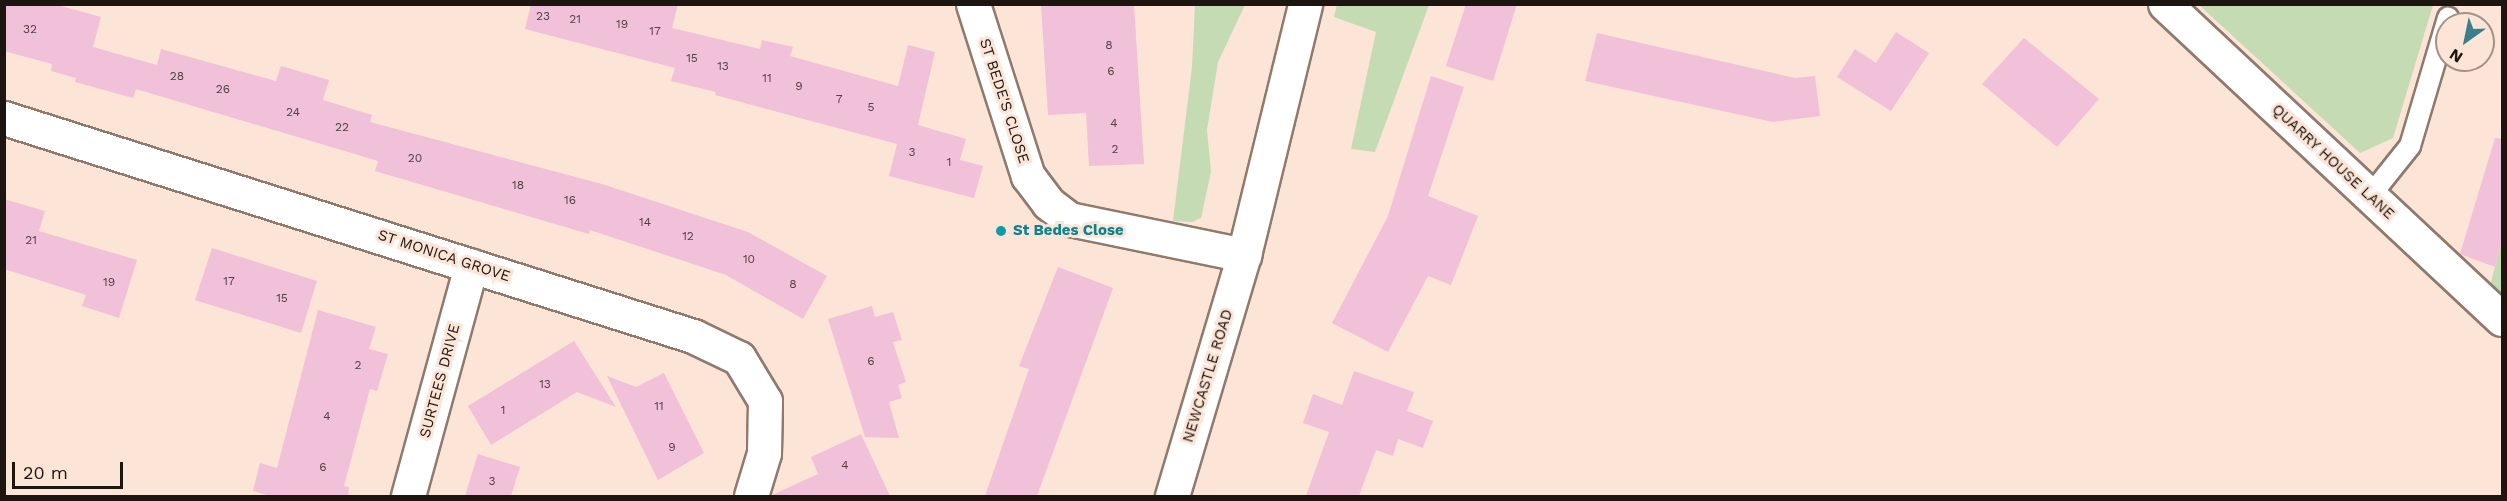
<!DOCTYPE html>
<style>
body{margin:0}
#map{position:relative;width:2507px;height:501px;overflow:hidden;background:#fce4d6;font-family:"Work Sans",sans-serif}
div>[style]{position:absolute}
.green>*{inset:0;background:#c5dbb4}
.building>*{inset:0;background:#f1c0d9}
.roads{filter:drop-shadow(2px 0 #8f7a6d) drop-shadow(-2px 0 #8f7a6d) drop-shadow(0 2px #8f7a6d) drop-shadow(0 -2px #8f7a6d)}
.lane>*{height:20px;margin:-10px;padding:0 10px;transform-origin:10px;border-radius:10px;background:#fff}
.street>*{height:33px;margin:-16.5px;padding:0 16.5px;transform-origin:16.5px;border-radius:16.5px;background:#fff}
.highway>*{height:33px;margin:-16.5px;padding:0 16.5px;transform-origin:16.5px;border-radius:16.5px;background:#fff}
.dots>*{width:16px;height:16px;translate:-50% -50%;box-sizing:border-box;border:3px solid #fce4d6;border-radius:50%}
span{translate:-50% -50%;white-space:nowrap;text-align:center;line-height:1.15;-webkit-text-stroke:6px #fce4d6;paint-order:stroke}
.number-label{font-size:12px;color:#524042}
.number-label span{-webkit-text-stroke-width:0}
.street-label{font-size:15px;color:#1d1510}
.culture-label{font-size:15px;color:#0d838f;font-weight:700}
.left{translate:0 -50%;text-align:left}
.frame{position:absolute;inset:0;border:6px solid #1d1510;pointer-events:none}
.north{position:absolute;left:2435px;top:12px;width:60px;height:60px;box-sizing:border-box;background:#fce4d6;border:2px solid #a39187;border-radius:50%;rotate:213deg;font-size:16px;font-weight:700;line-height:24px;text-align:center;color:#1d1510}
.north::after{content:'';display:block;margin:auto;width:21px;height:27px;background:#3a7f8d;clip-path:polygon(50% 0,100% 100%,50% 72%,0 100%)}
.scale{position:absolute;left:12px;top:462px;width:111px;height:27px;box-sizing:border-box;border:3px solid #1d1510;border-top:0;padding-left:8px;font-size:18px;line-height:21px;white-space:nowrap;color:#1d1510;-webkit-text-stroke:4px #fce4d6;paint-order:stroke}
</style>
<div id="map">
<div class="green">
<i style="clip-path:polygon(1337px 4px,1429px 5px,1375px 152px,1351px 149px,1376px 32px,1334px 17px)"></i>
<i style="clip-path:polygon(1195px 5px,1245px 5px,1218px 62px,1207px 130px,1211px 172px,1201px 218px,1192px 222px,1173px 221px,1192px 67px)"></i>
<i style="clip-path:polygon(2199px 5px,2433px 5px,2393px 138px,2360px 153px)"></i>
<i style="clip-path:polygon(2502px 241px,2502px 296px,2490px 286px)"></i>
</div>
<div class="building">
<i style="clip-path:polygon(4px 4px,54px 4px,101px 17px,93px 47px,157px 65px,161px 49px,276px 81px,281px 66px,329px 80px,323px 100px,372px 115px,370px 122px,602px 184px,748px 232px,827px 276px,803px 319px,726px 275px,590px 230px,589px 234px,375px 171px,378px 161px,136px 89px,133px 98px,75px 82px,76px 78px,51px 71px,52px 64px,4px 51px)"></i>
<i style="clip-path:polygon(531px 4px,678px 4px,672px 28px,760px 49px,762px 40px,793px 47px,790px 56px,898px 86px,908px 45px,935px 52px,918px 125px,966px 139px,960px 160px,983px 166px,974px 198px,889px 176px,897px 144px,715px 95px,716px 92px,671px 81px,675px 68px,525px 29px)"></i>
<i style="clip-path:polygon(1134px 4px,1144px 164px,1089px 166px,1086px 113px,1048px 115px,1041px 5px)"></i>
<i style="clip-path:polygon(1466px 4px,1517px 4px,1493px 81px,1446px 66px)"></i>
<i style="clip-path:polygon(1896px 32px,1929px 53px,1891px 111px,1837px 77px,1855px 49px,1876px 63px)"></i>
<i style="clip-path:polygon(1597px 33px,1795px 78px,1815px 76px,1820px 116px,1773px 122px,1585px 81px)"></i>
<i style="clip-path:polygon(2024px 38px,2099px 99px,2057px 147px,1982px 84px)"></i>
<i style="clip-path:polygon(1431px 76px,1464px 87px,1428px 196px,1478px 216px,1451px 285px,1428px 276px,1388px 352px,1332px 323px,1388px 216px)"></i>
<i style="clip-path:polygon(2495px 138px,2502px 139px,2502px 241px,2495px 267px,2460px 254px)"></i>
<i style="clip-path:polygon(4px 199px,45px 211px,39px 231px,137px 260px,119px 318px,82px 306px,86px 295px,4px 269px)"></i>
<i style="clip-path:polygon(212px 248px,317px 281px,301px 333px,195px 300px)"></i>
<i style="clip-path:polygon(1058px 267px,1113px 288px,1037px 496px,985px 496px,1029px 369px,1019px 366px)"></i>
<i style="clip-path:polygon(872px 306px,875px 317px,893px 312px,902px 340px,893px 342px,906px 382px,898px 385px,902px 398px,889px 402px,899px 438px,865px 437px,828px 319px)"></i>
<i style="clip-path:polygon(318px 310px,376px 327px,369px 349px,388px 354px,377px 391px,370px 389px,344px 486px,349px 487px,348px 496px,270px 496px,253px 491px,260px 463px,277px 468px)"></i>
<i style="clip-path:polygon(574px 341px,616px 407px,577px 392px,491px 445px,468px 406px)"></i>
<i style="clip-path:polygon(1354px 371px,1414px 392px,1407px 411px,1433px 421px,1423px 448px,1398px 439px,1393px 456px,1376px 450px,1359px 496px,1306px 496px,1329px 432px,1303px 423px,1313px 394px,1342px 405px)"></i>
<i style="clip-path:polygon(664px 373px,704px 453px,658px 480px,607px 376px,636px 387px)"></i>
<i style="clip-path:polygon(861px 434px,890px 496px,770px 496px,818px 474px,811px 457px)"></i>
<i style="clip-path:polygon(478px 454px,520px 467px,511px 496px,465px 496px)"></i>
</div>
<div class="roads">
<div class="lane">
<i style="left:2370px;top:196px;width:64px;rotate:-51.3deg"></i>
<i style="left:2410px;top:146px;width:134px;rotate:-73.5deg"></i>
</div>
<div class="street">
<i style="left:973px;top:4px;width:181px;rotate:72.3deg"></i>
<i style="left:1028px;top:176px;width:34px;rotate:53deg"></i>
<i style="left:1048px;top:203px;width:26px;rotate:37deg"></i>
<i style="left:1069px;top:219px;width:179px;rotate:11.6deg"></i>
<i style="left:2165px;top:4px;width:461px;rotate:43.1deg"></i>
<i style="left:4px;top:118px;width:723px;rotate:17.56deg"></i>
<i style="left:693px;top:336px;width:51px;rotate:25.6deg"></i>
<i style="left:739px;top:358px;width:50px;rotate:58.8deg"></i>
<i style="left:765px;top:401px;width:52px;rotate:91.1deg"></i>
<i style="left:764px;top:453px;width:45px;rotate:106.8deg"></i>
<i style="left:408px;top:496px;width:239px;rotate:-74.7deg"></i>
</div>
<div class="highway">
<i style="left:1172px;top:496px;width:252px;rotate:-73.4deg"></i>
<i style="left:1244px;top:255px;width:258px;rotate:-76.3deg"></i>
</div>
</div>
<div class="dots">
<i style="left:1001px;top:231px;background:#0f9aa8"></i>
</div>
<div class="number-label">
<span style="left:543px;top:17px">23</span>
<span style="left:575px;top:20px">21</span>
<span style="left:622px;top:25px">19</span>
<span style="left:30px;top:30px">32</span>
<span style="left:655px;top:32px">17</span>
<span style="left:1109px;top:46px">8</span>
<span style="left:692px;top:59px">15</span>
<span style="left:723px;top:67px">13</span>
<span style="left:1111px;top:72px">6</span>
<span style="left:177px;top:77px">28</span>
<span style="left:767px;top:79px">11</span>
<span style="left:799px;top:87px">9</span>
<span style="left:223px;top:90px">26</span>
<span style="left:839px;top:100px">7</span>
<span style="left:871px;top:108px">5</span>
<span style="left:293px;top:113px">24</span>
<span style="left:1114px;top:124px">4</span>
<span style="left:342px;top:128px">22</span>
<span style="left:1115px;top:150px">2</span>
<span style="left:912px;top:153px">3</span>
<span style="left:415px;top:159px">20</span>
<span style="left:949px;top:163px">1</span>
<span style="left:518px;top:186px">18</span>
<span style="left:570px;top:201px">16</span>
<span style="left:645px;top:223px">14</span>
<span style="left:688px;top:237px">12</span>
<span style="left:31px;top:241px">21</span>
<span style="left:749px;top:260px">10</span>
<span style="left:229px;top:282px">17</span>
<span style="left:109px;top:283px">19</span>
<span style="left:793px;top:285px">8</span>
<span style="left:282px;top:299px">15</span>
<span style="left:871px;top:362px">6</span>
<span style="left:358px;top:366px">2</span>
<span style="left:545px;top:385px">13</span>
<span style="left:659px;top:407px">11</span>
<span style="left:503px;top:411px">1</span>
<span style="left:327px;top:417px">4</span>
<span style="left:672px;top:448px">9</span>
<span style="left:845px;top:466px">4</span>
<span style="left:323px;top:468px">6</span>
<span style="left:492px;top:482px">3</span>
</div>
<div class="street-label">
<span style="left:1004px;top:101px;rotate:72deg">ST BEDE'S CLOSE</span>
<span style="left:2333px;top:162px;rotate:43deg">QUARRY HOUSE LANE</span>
<span style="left:444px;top:256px;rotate:18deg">ST MONICA GROVE</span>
<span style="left:1208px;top:376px;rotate:-73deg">NEWCASTLE ROAD</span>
<span style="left:440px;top:381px;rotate:-75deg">SURTEES DRIVE</span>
</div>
<div class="culture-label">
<span class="left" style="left:1013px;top:231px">St Bedes Close</span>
</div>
<div class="frame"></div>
<div class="north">N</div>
<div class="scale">20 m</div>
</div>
